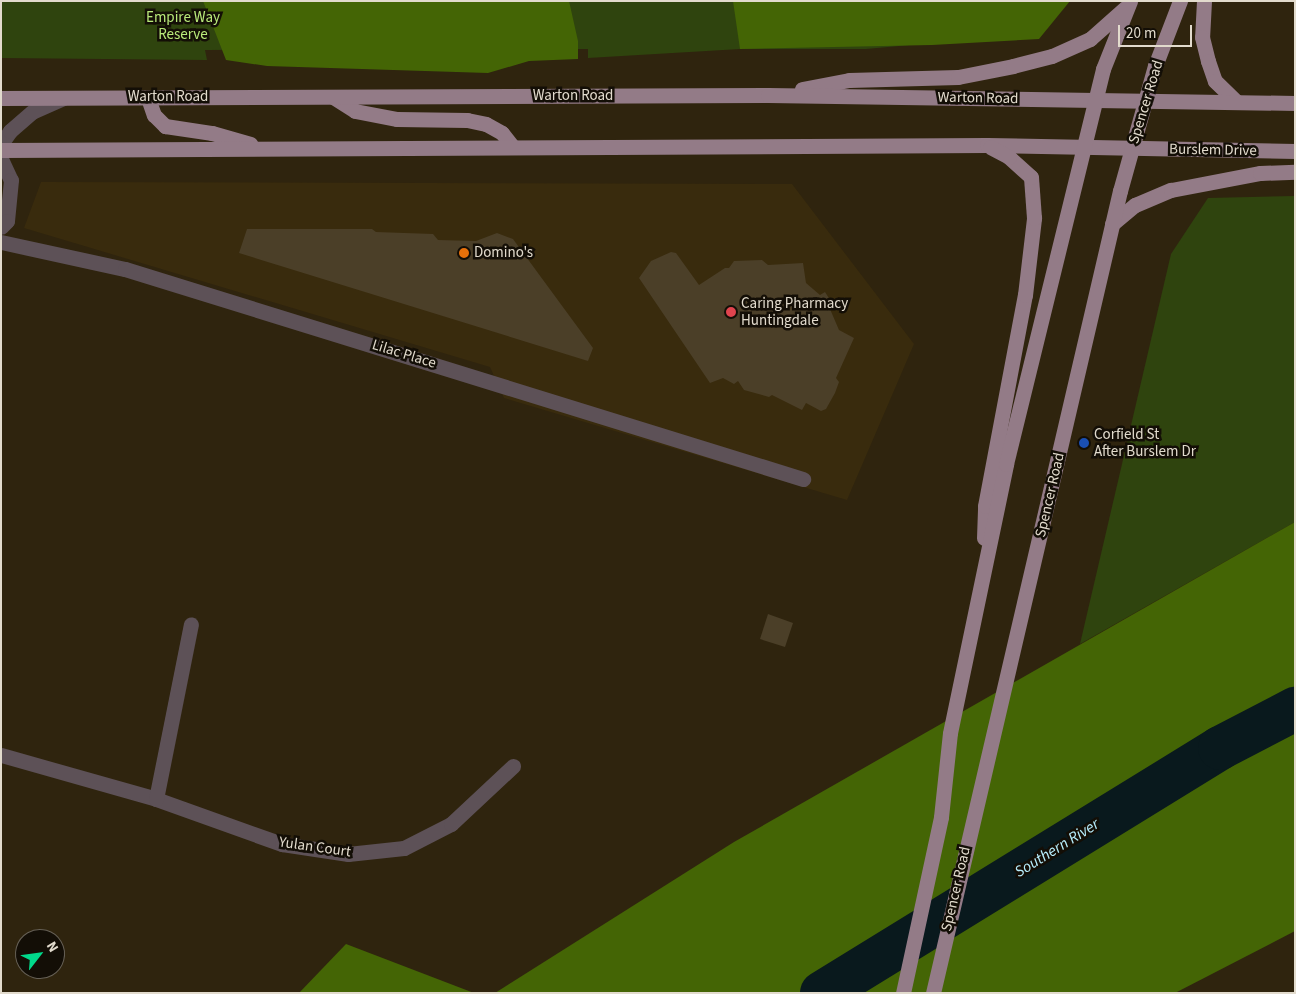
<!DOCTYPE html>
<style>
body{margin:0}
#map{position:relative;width:1296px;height:994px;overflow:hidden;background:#2f240e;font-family:"Source Sans 3",sans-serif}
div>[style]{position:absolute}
.built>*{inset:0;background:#392b0d}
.green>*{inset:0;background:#2f440e}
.forest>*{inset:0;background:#446505}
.river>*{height:44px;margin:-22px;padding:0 22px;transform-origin:22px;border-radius:22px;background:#09191d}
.building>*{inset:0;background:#4b3f28}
.minor>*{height:15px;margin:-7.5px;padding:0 7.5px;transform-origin:7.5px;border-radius:7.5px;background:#5d5157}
.major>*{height:15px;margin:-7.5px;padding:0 7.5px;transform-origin:7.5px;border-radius:7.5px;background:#937b87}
.dots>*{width:14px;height:14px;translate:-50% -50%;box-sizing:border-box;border:2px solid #130e06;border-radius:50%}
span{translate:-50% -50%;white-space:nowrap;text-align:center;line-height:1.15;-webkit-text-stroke:5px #130e06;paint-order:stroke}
.park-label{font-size:15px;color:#b9ea7a}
.street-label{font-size:15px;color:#e2dbcd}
.poi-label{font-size:15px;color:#e2dbcd}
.left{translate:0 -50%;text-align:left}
.water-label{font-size:16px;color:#b7eefd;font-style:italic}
.frame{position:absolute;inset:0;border:2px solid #e2dbcd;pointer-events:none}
.north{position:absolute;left:15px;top:929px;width:50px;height:50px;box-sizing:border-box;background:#130e06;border:1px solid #666056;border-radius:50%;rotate:60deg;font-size:14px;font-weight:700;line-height:20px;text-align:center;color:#e2dbcd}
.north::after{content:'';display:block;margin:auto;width:18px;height:22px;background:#01d98b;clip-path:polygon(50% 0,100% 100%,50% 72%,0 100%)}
.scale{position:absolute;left:1118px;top:25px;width:74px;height:22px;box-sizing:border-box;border:2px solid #e2dbcd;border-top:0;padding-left:6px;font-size:15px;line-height:18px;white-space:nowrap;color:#e2dbcd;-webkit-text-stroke:4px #130e06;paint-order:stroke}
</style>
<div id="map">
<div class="built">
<i style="clip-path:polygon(41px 182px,792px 184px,914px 344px,847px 500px,504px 398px,490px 367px,24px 228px)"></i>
</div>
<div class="green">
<i style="clip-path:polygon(1px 1px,1062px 1px,1042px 33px,866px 49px,740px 49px,588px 58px,588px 49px,205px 50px,207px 60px,1px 58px)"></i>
<i style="clip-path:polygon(1295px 196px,1295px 522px,1080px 644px,1171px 254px,1208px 198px)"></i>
</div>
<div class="forest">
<i style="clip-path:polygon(203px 1px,569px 1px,578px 41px,578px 59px,529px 61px,488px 73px,267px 66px,226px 60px)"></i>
<i style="clip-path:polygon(733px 1px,1070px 1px,1039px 39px,932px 45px,740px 49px)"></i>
<i style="clip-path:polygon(1295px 522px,1295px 931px,1175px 993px,495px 993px,734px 842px)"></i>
<i style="clip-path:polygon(346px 944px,474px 993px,299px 993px)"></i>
</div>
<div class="river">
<i style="left:822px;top:993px;width:467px;rotate:-31.6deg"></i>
<i style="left:1220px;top:748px;width:85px;rotate:-27.5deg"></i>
</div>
<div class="building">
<i style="clip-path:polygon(247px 229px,372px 229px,376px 232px,433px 234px,438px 240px,476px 241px,497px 233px,513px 239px,593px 348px,588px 361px,239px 253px)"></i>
<i style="clip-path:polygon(671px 252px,676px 253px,699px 285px,725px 268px,729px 268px,734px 261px,762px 260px,768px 265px,803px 263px,806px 283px,820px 295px,825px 292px,834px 306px,830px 309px,839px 330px,854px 338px,836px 378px,839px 382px,835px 393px,826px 409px,821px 411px,806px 403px,802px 410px,772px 395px,769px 397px,744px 390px,738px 381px,734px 384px,723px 378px,710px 383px,639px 278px,651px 261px)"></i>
<i style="clip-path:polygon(768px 614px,793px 623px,785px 647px,760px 639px)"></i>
</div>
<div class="minor">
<i style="left:1px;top:144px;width:16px;rotate:-55deg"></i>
<i style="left:10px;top:131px;width:29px;rotate:-41deg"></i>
<i style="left:32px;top:112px;width:34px;rotate:-24deg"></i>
<i style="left:1px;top:159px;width:23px;rotate:65deg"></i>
<i style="left:11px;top:180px;width:41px;rotate:95.6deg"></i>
<i style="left:7px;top:221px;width:8px;rotate:135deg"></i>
<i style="left:1px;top:242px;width:127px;rotate:12.3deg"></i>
<i style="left:125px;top:269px;width:710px;rotate:17.21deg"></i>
<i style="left:1px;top:755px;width:161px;rotate:15.8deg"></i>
<i style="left:156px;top:799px;width:134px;rotate:19.7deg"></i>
<i style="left:282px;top:844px;width:67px;rotate:8.6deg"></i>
<i style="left:348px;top:854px;width:56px;rotate:-6.1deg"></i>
<i style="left:404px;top:848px;width:53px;rotate:-27.1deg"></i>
<i style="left:451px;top:824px;width:85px;rotate:-43.1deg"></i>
<i style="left:156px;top:799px;width:178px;rotate:-78.7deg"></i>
</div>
<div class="major">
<i style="left:1204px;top:1px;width:36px;rotate:93deg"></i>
<i style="left:1202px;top:37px;width:25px;rotate:76deg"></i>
<i style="left:1208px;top:61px;width:21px;rotate:71deg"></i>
<i style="left:1215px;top:81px;width:30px;rotate:44deg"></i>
<i style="left:802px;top:89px;width:48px;rotate:-10.8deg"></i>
<i style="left:849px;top:80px;width:109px;rotate:-1.6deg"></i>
<i style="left:958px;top:77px;width:56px;rotate:-11.3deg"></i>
<i style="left:1013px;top:66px;width:40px;rotate:-14.4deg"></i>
<i style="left:1052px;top:56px;width:42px;rotate:-24.1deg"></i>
<i style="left:1090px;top:39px;width:47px;rotate:-41.5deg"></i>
<i style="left:333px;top:97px;width:26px;rotate:32deg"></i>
<i style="left:355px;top:111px;width:43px;rotate:10.8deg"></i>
<i style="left:397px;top:119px;width:70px;rotate:0.8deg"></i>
<i style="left:467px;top:120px;width:19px;rotate:12deg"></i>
<i style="left:486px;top:124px;width:18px;rotate:29deg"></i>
<i style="left:502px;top:133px;width:16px;rotate:52deg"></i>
<i style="left:1px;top:98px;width:767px;rotate:-0.22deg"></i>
<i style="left:768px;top:95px;width:527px;rotate:0.87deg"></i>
<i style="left:148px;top:98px;width:18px;rotate:71deg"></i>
<i style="left:154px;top:115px;width:16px;rotate:45deg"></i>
<i style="left:165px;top:126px;width:48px;rotate:8.5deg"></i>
<i style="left:212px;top:133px;width:40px;rotate:16deg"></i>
<i style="left:1px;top:150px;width:986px;rotate:-0.29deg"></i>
<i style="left:987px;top:145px;width:308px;rotate:1.1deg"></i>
<i style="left:1112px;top:224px;width:30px;rotate:-40deg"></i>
<i style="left:1135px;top:205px;width:39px;rotate:-23deg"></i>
<i style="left:1171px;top:190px;width:91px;rotate:-10.8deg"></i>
<i style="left:1260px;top:173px;width:35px;rotate:-2deg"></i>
<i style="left:984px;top:538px;width:32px;rotate:-88deg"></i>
<i style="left:985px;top:506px;width:215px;rotate:-79.3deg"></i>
<i style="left:1025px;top:295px;width:78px;rotate:-83.3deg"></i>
<i style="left:1034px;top:218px;width:41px;rotate:-94.2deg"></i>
<i style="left:1031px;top:177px;width:30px;rotate:-138deg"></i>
<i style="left:1009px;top:157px;width:21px;rotate:-152deg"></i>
<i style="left:903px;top:993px;width:180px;rotate:-77.8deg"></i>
<i style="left:941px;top:817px;width:84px;rotate:-83.9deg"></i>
<i style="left:950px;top:733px;width:275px;rotate:-78.2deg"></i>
<i style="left:1006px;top:464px;width:407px;rotate:-76.2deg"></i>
<i style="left:1103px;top:69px;width:73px;rotate:-68.3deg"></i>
<i style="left:933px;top:993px;width:824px;rotate:-76.88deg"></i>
<i style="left:1120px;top:191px;width:130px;rotate:-74.4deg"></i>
<i style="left:1155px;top:66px;width:70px;rotate:-69deg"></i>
</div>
<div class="dots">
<i style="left:464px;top:253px;background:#e8710a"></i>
<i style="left:731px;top:312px;background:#e0444e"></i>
<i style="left:1084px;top:443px;background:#1a4fb4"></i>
</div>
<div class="park-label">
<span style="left:183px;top:26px">Empire Way<br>Reserve</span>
</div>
<div class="street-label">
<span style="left:573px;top:96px">Warton Road</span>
<span style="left:168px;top:97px">Warton Road</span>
<span style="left:978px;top:98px;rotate:1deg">Warton Road</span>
<span style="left:1146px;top:102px;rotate:-73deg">Spencer Road</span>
<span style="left:1213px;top:150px;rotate:1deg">Burslem Drive</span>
<span style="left:404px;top:354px;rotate:17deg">Lilac Place</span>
<span style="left:1050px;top:495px;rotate:-77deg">Spencer Road</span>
<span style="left:315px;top:847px;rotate:8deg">Yulan Court</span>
<span style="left:956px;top:889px;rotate:-77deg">Spencer Road</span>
</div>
<div class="poi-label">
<span class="left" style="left:474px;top:253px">Domino's</span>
<span class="left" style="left:741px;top:312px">Caring Pharmacy<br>Huntingdale</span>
<span class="left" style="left:1094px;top:443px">Corfield St<br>After Burslem Dr</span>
</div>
<div class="water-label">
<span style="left:1057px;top:848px;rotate:-32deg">Southern River</span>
</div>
<div class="frame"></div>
<div class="north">N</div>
<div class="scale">20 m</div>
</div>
